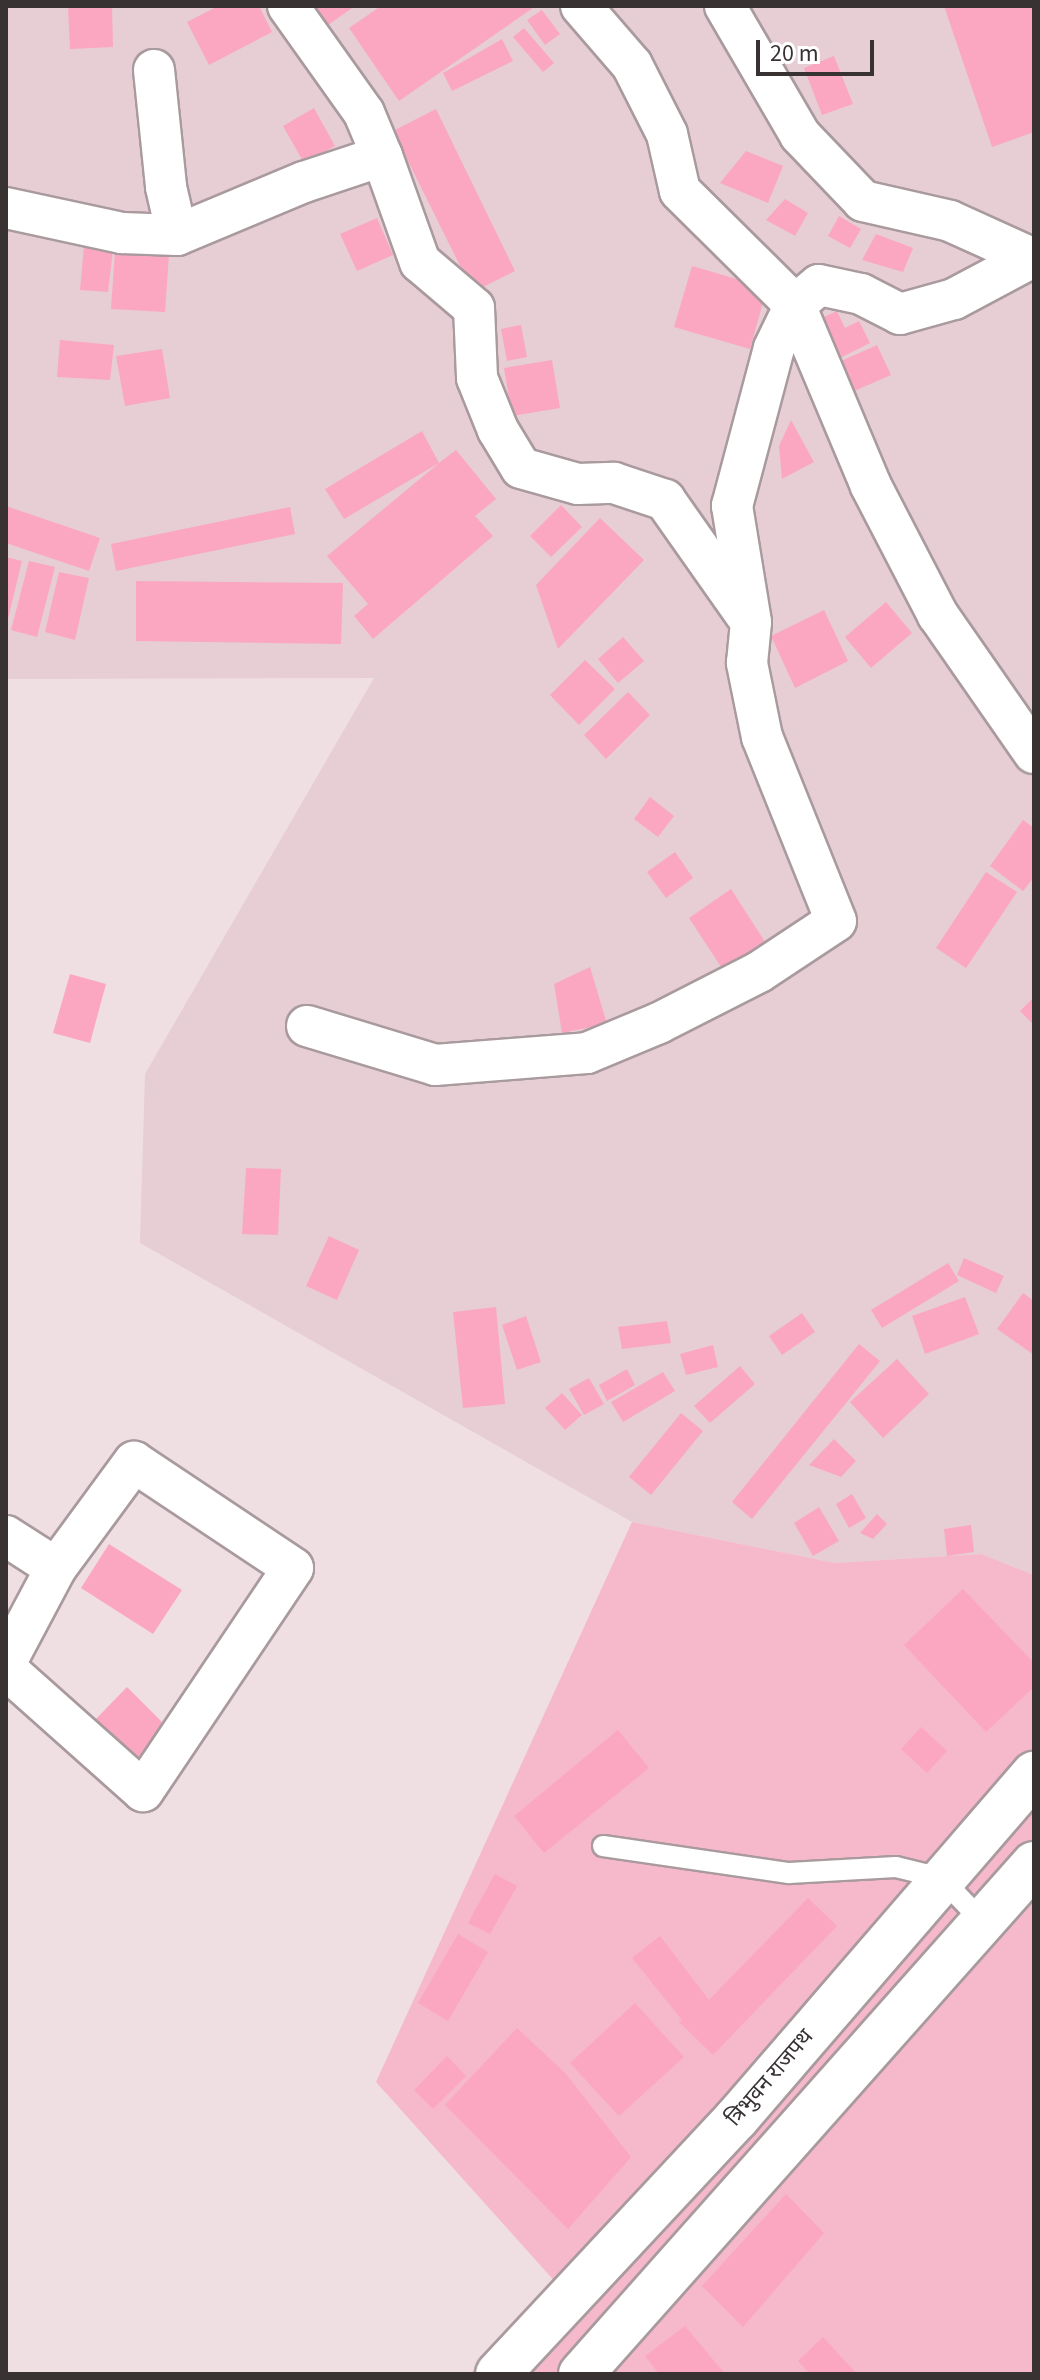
<!DOCTYPE html>
<meta charset="utf-8">
<style>
body{margin:0}
#map{position:relative;width:1040px;height:2380px;overflow:hidden;background:#efdfe3;font-family:"Source Sans 3","Noto Sans Devanagari",sans-serif}
div>[style]{position:absolute}
.built>*{inset:0;background:#e6ced4}
.green>*{inset:0;background:#f6b8cb}
.building>*{inset:0;background:#fba7c2}
.roads{filter:drop-shadow(2px 0 #a99a9e) drop-shadow(-2px 0 #a99a9e) drop-shadow(0 2px #a99a9e) drop-shadow(0 -2px #a99a9e)}
.service>*{height:20px;margin:-10px;padding:0 10px;transform-origin:10px;border-radius:10px;background:#fff}
.minor>*{height:40px;margin:-20px;padding:0 20px;transform-origin:20px;border-radius:20px;background:#fff}
.trunk>*{height:44px;margin:-22px;padding:0 22px;transform-origin:22px;border-radius:22px;background:#fff}
span{translate:-50% -50%;white-space:nowrap;text-align:center;line-height:1.15;-webkit-text-stroke:6px #fff;paint-order:stroke}
.street-label{font-size:22px;color:#383233}
.frame{position:absolute;inset:0;border:8px solid #383233;pointer-events:none}
.scale{position:absolute;left:756px;top:40px;width:118px;height:36px;box-sizing:border-box;border:4px solid #383233;border-top:0;padding-left:10px;font-size:24px;line-height:28px;white-space:nowrap;color:#383233;-webkit-text-stroke:6px #fff;paint-order:stroke}
</style>
<div id="map">
<div class="built">
<i style="clip-path:polygon(6px 6px,1034px 6px,1034px 1575px,981px 1554px,835px 1563px,632px 1522px,140px 1243px,145px 1074px,374px 678px,6px 679px)"></i>
</div>
<div class="green">
<i style="clip-path:polygon(632px 1522px,835px 1563px,981px 1554px,1034px 1575px,1034px 2374px,470px 2374px,558px 2285px,376px 2082px)"></i>
</div>
<div class="building">
<i style="clip-path:polygon(68px 6px,112px 6px,113px 47px,70px 49px)"></i>
<i style="clip-path:polygon(218px 6px,259px 6px,272px 32px,209px 65px,187px 22px)"></i>
<i style="clip-path:polygon(301px 6px,355px 6px,318px 32px)"></i>
<i style="clip-path:polygon(381px 6px,531px 6px,533px 8px,399px 101px,349px 28px)"></i>
<i style="clip-path:polygon(944px 6px,1034px 6px,1034px 132px,992px 147px)"></i>
<i style="clip-path:polygon(542px 10px,560px 34px,545px 45px,527px 20px)"></i>
<i style="clip-path:polygon(524px 28px,554px 63px,543px 72px,513px 37px)"></i>
<i style="clip-path:polygon(502px 39px,513px 61px,452px 91px,443px 73px)"></i>
<i style="clip-path:polygon(834px 56px,853px 104px,822px 115px,804px 68px)"></i>
<i style="clip-path:polygon(314px 108px,335px 146px,304px 163px,283px 126px)"></i>
<i style="clip-path:polygon(436px 109px,515px 271px,473px 292px,393px 131px)"></i>
<i style="clip-path:polygon(746px 151px,783px 166px,768px 203px,720px 183px)"></i>
<i style="clip-path:polygon(785px 199px,808px 213px,795px 236px,766px 220px)"></i>
<i style="clip-path:polygon(839px 216px,861px 229px,850px 248px,828px 236px)"></i>
<i style="clip-path:polygon(377px 218px,393px 255px,357px 271px,340px 234px)"></i>
<i style="clip-path:polygon(876px 234px,913px 248px,903px 272px,862px 260px)"></i>
<i style="clip-path:polygon(84px 246px,113px 250px,108px 292px,80px 290px)"></i>
<i style="clip-path:polygon(115px 250px,169px 254px,165px 312px,111px 309px)"></i>
<i style="clip-path:polygon(692px 266px,767px 288px,750px 349px,674px 327px)"></i>
<i style="clip-path:polygon(837px 311px,845px 328px,859px 321px,870px 343px,832px 362px,813px 322px)"></i>
<i style="clip-path:polygon(521px 325px,527px 357px,507px 361px,501px 329px)"></i>
<i style="clip-path:polygon(60px 340px,114px 345px,110px 380px,57px 377px)"></i>
<i style="clip-path:polygon(877px 345px,891px 375px,852px 392px,839px 362px)"></i>
<i style="clip-path:polygon(162px 349px,170px 398px,125px 406px,116px 356px)"></i>
<i style="clip-path:polygon(552px 360px,560px 408px,512px 416px,504px 368px)"></i>
<i style="clip-path:polygon(791px 420px,814px 462px,782px 479px,779px 446px)"></i>
<i style="clip-path:polygon(422px 431px,439px 463px,456px 450px,496px 499px,475px 516px,493px 536px,373px 639px,354px 616px,368px 604px,327px 556px,439px 463px,344px 519px,325px 489px)"></i>
<i style="clip-path:polygon(561px 505px,582px 527px,551px 557px,530px 536px)"></i>
<i style="clip-path:polygon(6px 506px,100px 538px,89px 571px,6px 543px)"></i>
<i style="clip-path:polygon(290px 507px,295px 534px,116px 571px,111px 544px)"></i>
<i style="clip-path:polygon(600px 518px,644px 560px,558px 649px,536px 585px)"></i>
<i style="clip-path:polygon(6px 557px,22px 561px,7px 623px,6px 623px)"></i>
<i style="clip-path:polygon(29px 561px,55px 567px,37px 637px,11px 630px)"></i>
<i style="clip-path:polygon(59px 572px,89px 578px,75px 640px,45px 632px)"></i>
<i style="clip-path:polygon(136px 581px,343px 583px,341px 644px,136px 641px)"></i>
<i style="clip-path:polygon(886px 602px,912px 633px,871px 668px,845px 637px)"></i>
<i style="clip-path:polygon(824px 610px,848px 661px,795px 688px,771px 636px)"></i>
<i style="clip-path:polygon(623px 637px,644px 661px,618px 683px,598px 659px)"></i>
<i style="clip-path:polygon(585px 660px,615px 689px,579px 725px,550px 695px)"></i>
<i style="clip-path:polygon(628px 692px,650px 715px,606px 759px,584px 735px)"></i>
<i style="clip-path:polygon(650px 797px,674px 816px,658px 837px,634px 819px)"></i>
<i style="clip-path:polygon(1023px 820px,1034px 828px,1034px 877px,1023px 891px,990px 866px)"></i>
<i style="clip-path:polygon(675px 852px,693px 878px,666px 898px,647px 872px)"></i>
<i style="clip-path:polygon(986px 872px,1017px 892px,966px 968px,936px 948px)"></i>
<i style="clip-path:polygon(731px 889px,771px 951px,729px 979px,689px 918px)"></i>
<i style="clip-path:polygon(590px 967px,607px 1024px,562px 1033px,554px 984px)"></i>
<i style="clip-path:polygon(70px 974px,106px 984px,90px 1043px,53px 1033px)"></i>
<i style="clip-path:polygon(1034px 997px,1034px 1025px,1020px 1011px)"></i>
<i style="clip-path:polygon(246px 1168px,281px 1169px,278px 1235px,242px 1234px)"></i>
<i style="clip-path:polygon(329px 1236px,359px 1250px,337px 1300px,306px 1286px)"></i>
<i style="clip-path:polygon(964px 1258px,1004px 1276px,996px 1293px,957px 1275px)"></i>
<i style="clip-path:polygon(948px 1263px,959px 1281px,882px 1328px,871px 1310px)"></i>
<i style="clip-path:polygon(1023px 1293px,1034px 1301px,1034px 1355px,997px 1329px)"></i>
<i style="clip-path:polygon(965px 1297px,979px 1334px,925px 1354px,912px 1316px)"></i>
<i style="clip-path:polygon(496px 1307px,505px 1404px,463px 1408px,453px 1312px)"></i>
<i style="clip-path:polygon(802px 1313px,815px 1332px,782px 1355px,769px 1336px)"></i>
<i style="clip-path:polygon(526px 1316px,541px 1362px,517px 1370px,502px 1325px)"></i>
<i style="clip-path:polygon(667px 1321px,671px 1343px,622px 1349px,618px 1327px)"></i>
<i style="clip-path:polygon(859px 1344px,880px 1361px,752px 1519px,732px 1502px)"></i>
<i style="clip-path:polygon(713px 1345px,718px 1367px,686px 1375px,680px 1354px)"></i>
<i style="clip-path:polygon(897px 1359px,929px 1394px,883px 1438px,850px 1402px)"></i>
<i style="clip-path:polygon(740px 1366px,755px 1384px,710px 1423px,694px 1406px)"></i>
<i style="clip-path:polygon(627px 1369px,635px 1385px,607px 1401px,599px 1385px)"></i>
<i style="clip-path:polygon(663px 1372px,675px 1391px,623px 1422px,611px 1402px)"></i>
<i style="clip-path:polygon(589px 1378px,604px 1404px,584px 1415px,569px 1389px)"></i>
<i style="clip-path:polygon(562px 1393px,582px 1415px,565px 1430px,545px 1408px)"></i>
<i style="clip-path:polygon(681px 1413px,703px 1431px,651px 1495px,629px 1477px)"></i>
<i style="clip-path:polygon(834px 1439px,856px 1461px,841px 1477px,809px 1465px)"></i>
<i style="clip-path:polygon(852px 1494px,866px 1518px,849px 1528px,836px 1504px)"></i>
<i style="clip-path:polygon(819px 1507px,839px 1541px,813px 1556px,794px 1523px)"></i>
<i style="clip-path:polygon(877px 1514px,887px 1524px,873px 1539px,860px 1533px)"></i>
<i style="clip-path:polygon(971px 1525px,974px 1552px,947px 1556px,944px 1529px)"></i>
<i style="clip-path:polygon(109px 1544px,182px 1590px,153px 1634px,81px 1588px)"></i>
<i style="clip-path:polygon(963px 1589px,1034px 1663px,1034px 1687px,986px 1732px,904px 1645px)"></i>
<i style="clip-path:polygon(127px 1687px,174px 1734px,139px 1770px,92px 1723px)"></i>
<i style="clip-path:polygon(921px 1727px,947px 1751px,927px 1773px,901px 1749px)"></i>
<i style="clip-path:polygon(618px 1730px,649px 1768px,544px 1853px,514px 1816px)"></i>
<i style="clip-path:polygon(495px 1874px,517px 1886px,490px 1934px,468px 1923px)"></i>
<i style="clip-path:polygon(808px 1898px,837px 1926px,713px 2055px,679px 2022px,682px 2020px,632px 1958px,660px 1936px,709px 2000px)"></i>
<i style="clip-path:polygon(458px 1934px,488px 1952px,448px 2021px,418px 2003px)"></i>
<i style="clip-path:polygon(635px 2003px,684px 2057px,619px 2116px,570px 2063px)"></i>
<i style="clip-path:polygon(517px 2028px,566px 2074px,631px 2157px,568px 2229px,445px 2105px)"></i>
<i style="clip-path:polygon(447px 2056px,466px 2076px,433px 2109px,414px 2090px)"></i>
<i style="clip-path:polygon(786px 2194px,824px 2233px,743px 2327px,702px 2286px)"></i>
<i style="clip-path:polygon(685px 2326px,725px 2374px,659px 2374px,645px 2356px)"></i>
<i style="clip-path:polygon(823px 2337px,857px 2374px,810px 2374px,798px 2361px)"></i>
</div>
<div class="roads">
<div class="service">
<i style="left:603px;top:1846px;width:188px;rotate:8.3deg"></i>
<i style="left:789px;top:1873px;width:107px;rotate:-3.2deg"></i>
<i style="left:896px;top:1867px;width:46px;rotate:13.7deg"></i>
<i style="left:941px;top:1878px;width:61px;rotate:46.3deg"></i>
</div>
<div class="minor">
<i style="left:288px;top:6px;width:131px;rotate:54.6deg"></i>
<i style="left:364px;top:113px;width:47px;rotate:67.3deg"></i>
<i style="left:581px;top:6px;width:78px;rotate:49.2deg"></i>
<i style="left:632px;top:65px;width:77px;rotate:63.1deg"></i>
<i style="left:667px;top:134px;width:58px;rotate:77.2deg"></i>
<i style="left:680px;top:191px;width:162px;rotate:44.7deg"></i>
<i style="left:795px;top:305px;width:196px;rotate:67.2deg"></i>
<i style="left:871px;top:486px;width:145px;rotate:62.6deg"></i>
<i style="left:938px;top:615px;width:168px;rotate:55.2deg"></i>
<i style="left:725px;top:6px;width:149px;rotate:59.8deg"></i>
<i style="left:800px;top:135px;width:91px;rotate:46.3deg"></i>
<i style="left:863px;top:201px;width:89px;rotate:12.9deg"></i>
<i style="left:950px;top:221px;width:92px;rotate:24.3deg"></i>
<i style="left:154px;top:70px;width:118px;rotate:84.1deg"></i>
<i style="left:166px;top:187px;width:49px;rotate:77.1deg"></i>
<i style="left:6px;top:208px;width:119px;rotate:12.2deg"></i>
<i style="left:122px;top:233px;width:55px;rotate:2.1deg"></i>
<i style="left:177px;top:235px;width:138px;rotate:-22.7deg"></i>
<i style="left:304px;top:182px;width:82px;rotate:-18.4deg"></i>
<i style="left:382px;top:156px;width:113px;rotate:70.3deg"></i>
<i style="left:420px;top:262px;width:71px;rotate:40.4deg"></i>
<i style="left:474px;top:308px;width:70px;rotate:87.5deg"></i>
<i style="left:477px;top:378px;width:56px;rotate:68deg"></i>
<i style="left:498px;top:430px;width:44px;rotate:58.8deg"></i>
<i style="left:521px;top:468px;width:59px;rotate:15.7deg"></i>
<i style="left:578px;top:484px;width:36px;rotate:-2deg"></i>
<i style="left:614px;top:483px;width:54px;rotate:18.4deg"></i>
<i style="left:665px;top:500px;width:139px;rotate:54.9deg"></i>
<i style="left:307px;top:1026px;width:134px;rotate:16.9deg"></i>
<i style="left:435px;top:1065px;width:152px;rotate:-4.5deg"></i>
<i style="left:587px;top:1053px;width:78px;rotate:-22.6deg"></i>
<i style="left:659px;top:1023px;width:112px;rotate:-27deg"></i>
<i style="left:759px;top:972px;width:92px;rotate:-33.5deg"></i>
<i style="left:836px;top:921px;width:198px;rotate:-111.9deg"></i>
<i style="left:762px;top:737px;width:76px;rotate:-101.5deg"></i>
<i style="left:747px;top:663px;width:41px;rotate:-84.4deg"></i>
<i style="left:751px;top:622px;width:118px;rotate:-99.3deg"></i>
<i style="left:732px;top:506px;width:163px;rotate:-75.1deg"></i>
<i style="left:774px;top:348px;width:48px;rotate:-64deg"></i>
<i style="left:795px;top:305px;width:31px;rotate:-40deg"></i>
<i style="left:819px;top:285px;width:43px;rotate:12.1deg"></i>
<i style="left:861px;top:294px;width:44px;rotate:27.1deg"></i>
<i style="left:900px;top:314px;width:56px;rotate:-15.5deg"></i>
<i style="left:954px;top:299px;width:87px;rotate:-28deg"></i>
<i style="left:6px;top:1536px;width:59px;rotate:32.6deg"></i>
<i style="left:6px;top:1662px;width:106px;rotate:-62deg"></i>
<i style="left:56px;top:1568px;width:132px;rotate:-53.7deg"></i>
<i style="left:134px;top:1462px;width:191px;rotate:33.7deg"></i>
<i style="left:293px;top:1568px;width:269px;rotate:123.9deg"></i>
<i style="left:143px;top:1791px;width:183px;rotate:-138.3deg"></i>
</div>
<div class="trunk">
<i style="left:498px;top:2374px;width:349px;rotate:-47deg"></i>
<i style="left:736px;top:2119px;width:456px;rotate:-49.2deg"></i>
<i style="left:581px;top:2374px;width:682px;rotate:-48.39deg"></i>
</div>
</div>
<div class="street-label">
<span style="left:770px;top:2078px;rotate:-49deg">त्रिभुवन राजपथ</span>
</div>
<div class="frame"></div>
<div class="scale">20 m</div>
</div>
